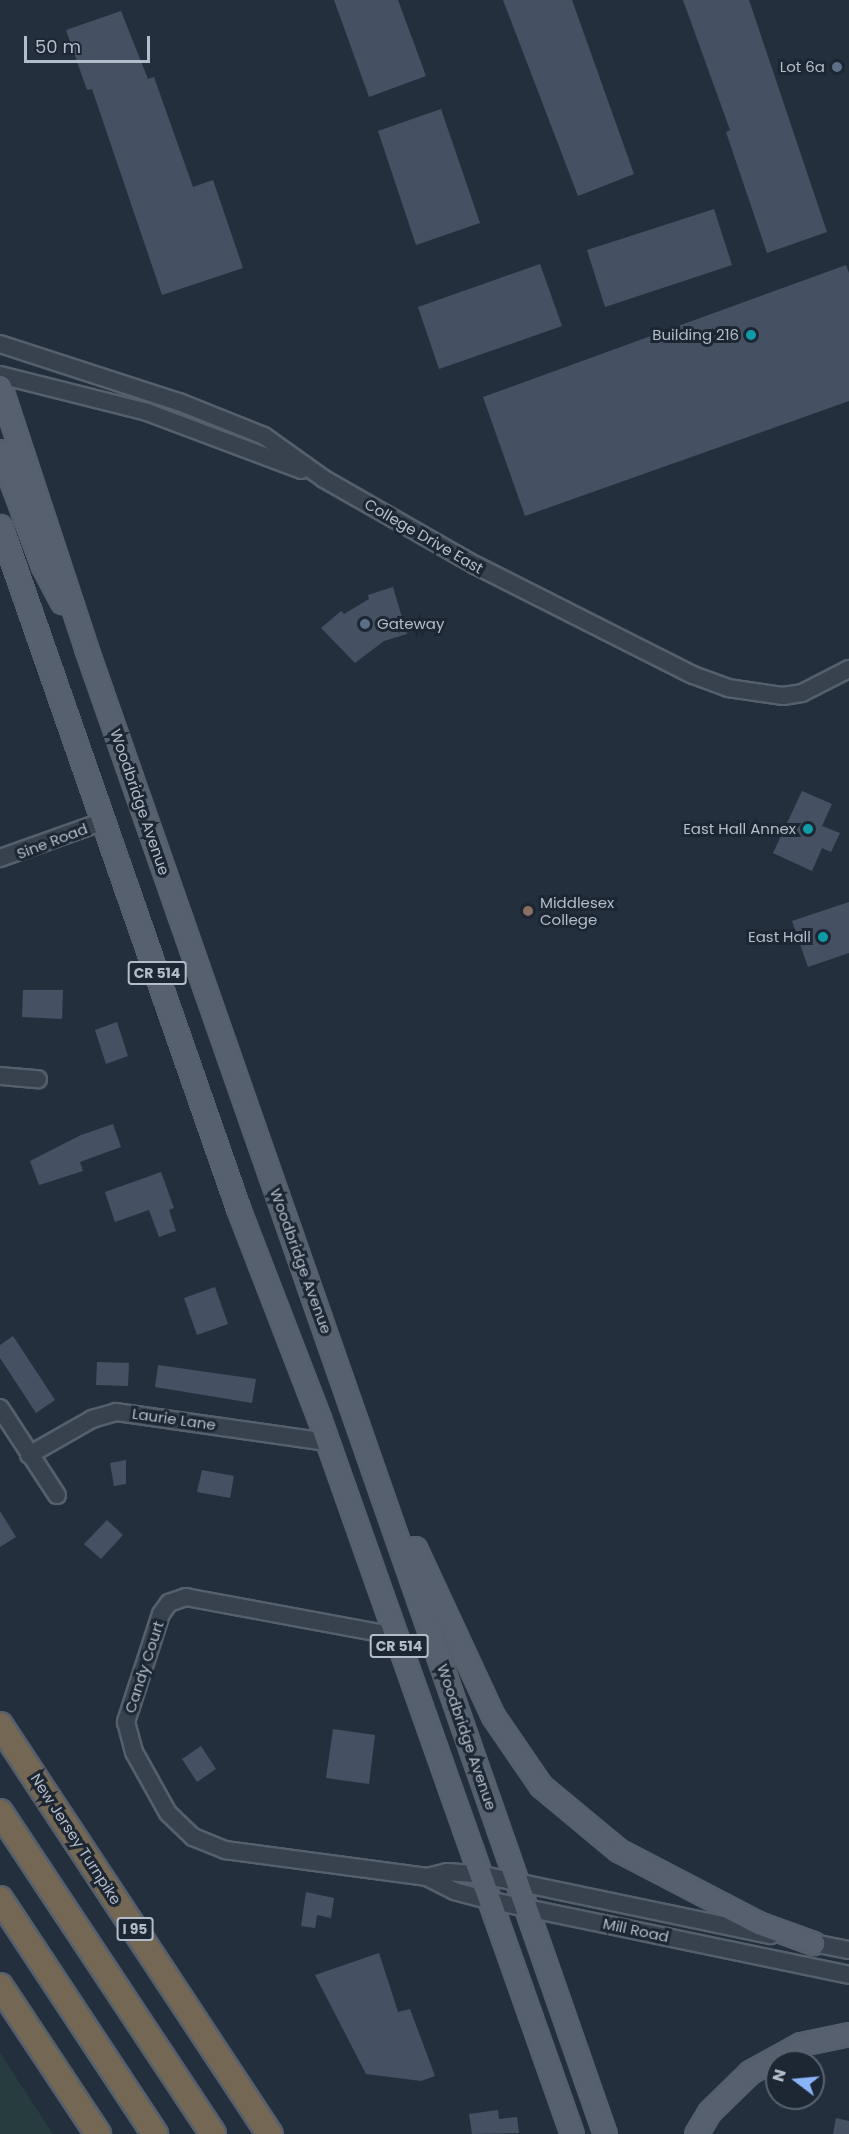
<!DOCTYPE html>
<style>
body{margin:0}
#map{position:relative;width:849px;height:2134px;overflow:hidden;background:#242f3e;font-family:Poppins,sans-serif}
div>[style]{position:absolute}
.green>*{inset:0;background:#263c3f}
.building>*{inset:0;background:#455162}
.roads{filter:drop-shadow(2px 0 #565f6c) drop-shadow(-2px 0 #565f6c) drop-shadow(0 2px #565f6c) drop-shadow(0 -2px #565f6c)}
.minor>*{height:16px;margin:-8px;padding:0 8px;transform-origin:8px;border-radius:8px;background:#38414e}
.major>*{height:21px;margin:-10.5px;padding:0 10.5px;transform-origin:10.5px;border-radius:10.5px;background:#56606e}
.highway>*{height:24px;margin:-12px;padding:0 12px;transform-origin:12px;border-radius:12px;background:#746855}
.dots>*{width:16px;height:16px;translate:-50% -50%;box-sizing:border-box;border:3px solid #1d2633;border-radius:50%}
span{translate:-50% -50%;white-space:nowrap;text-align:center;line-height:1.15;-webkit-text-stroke:6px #1d2633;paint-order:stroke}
.shield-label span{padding:2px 4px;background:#1d2633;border:2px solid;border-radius:4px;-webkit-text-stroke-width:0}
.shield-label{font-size:14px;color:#b4bcc9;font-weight:700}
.poi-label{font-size:15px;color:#b4bcc9}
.right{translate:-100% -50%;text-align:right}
.left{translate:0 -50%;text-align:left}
.street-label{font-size:15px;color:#b4bcc9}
.north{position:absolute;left:765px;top:2050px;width:60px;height:60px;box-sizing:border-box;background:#1d2633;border:2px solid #59626f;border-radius:50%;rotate:286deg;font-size:16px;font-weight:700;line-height:24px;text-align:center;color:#b4bcc9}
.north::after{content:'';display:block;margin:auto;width:21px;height:27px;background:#8ab4f8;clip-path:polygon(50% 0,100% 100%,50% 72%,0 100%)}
.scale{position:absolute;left:24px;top:36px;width:126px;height:27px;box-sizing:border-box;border:3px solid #b4bcc9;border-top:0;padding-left:8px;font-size:18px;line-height:21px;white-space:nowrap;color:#b4bcc9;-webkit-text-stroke:4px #1d2633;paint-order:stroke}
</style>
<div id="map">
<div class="green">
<i style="clip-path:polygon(0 2053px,53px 2134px,0 2134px)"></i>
</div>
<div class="building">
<i style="clip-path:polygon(334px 0,398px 0,426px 76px,369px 97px)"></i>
<i style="clip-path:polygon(503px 0,572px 0,634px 174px,578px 196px)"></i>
<i style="clip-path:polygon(683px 0,749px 0,827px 232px,767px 253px,726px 132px,730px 130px)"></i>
<i style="clip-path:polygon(121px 11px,148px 79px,154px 77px,193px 187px,213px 180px,243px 268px,162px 295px,92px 89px,87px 90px,66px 30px)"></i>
<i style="clip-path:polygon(441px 109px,480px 223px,416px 245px,378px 131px)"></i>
<i style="clip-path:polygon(714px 209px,732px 265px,605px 307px,587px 250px)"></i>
<i style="clip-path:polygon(540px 264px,562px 326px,439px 369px,418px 307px)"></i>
<i style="clip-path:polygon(846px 265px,849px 273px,849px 401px,525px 516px,483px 397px)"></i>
<i style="clip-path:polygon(393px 587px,407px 634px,384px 641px,355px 663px,321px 628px,341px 611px,344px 614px,369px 599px,368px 595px)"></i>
<i style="clip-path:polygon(802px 791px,832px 804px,822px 826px,840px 833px,831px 852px,822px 848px,812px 871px,773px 853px)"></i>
<i style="clip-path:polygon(849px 902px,849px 953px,808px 967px,792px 921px)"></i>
<i style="clip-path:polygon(23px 990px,63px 990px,62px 1019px,22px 1017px)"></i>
<i style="clip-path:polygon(117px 1022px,128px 1056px,106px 1064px,95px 1030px)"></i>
<i style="clip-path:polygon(113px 1124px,121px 1147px,80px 1162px,83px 1171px,39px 1185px,30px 1161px,81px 1135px)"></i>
<i style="clip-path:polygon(161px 1172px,174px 1208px,169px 1210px,176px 1231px,159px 1237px,149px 1210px,115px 1222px,105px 1192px)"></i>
<i style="clip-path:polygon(215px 1287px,228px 1324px,197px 1335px,184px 1298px)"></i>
<i style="clip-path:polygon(13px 1336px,55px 1400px,36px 1413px,0 1358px,0 1345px)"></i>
<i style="clip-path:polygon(97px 1362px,129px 1363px,128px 1386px,96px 1385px)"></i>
<i style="clip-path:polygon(158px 1365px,256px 1379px,252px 1403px,155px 1387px)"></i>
<i style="clip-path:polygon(126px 1460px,126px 1484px,114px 1486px,110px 1463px)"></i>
<i style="clip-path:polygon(202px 1470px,234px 1476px,230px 1498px,197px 1492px)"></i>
<i style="clip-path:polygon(0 1511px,16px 1537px,0 1547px)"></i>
<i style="clip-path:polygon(107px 1520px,123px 1535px,101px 1559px,84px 1544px)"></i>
<i style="clip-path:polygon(333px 1729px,375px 1735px,369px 1784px,326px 1778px)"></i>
<i style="clip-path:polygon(201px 1746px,216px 1769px,197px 1782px,182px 1759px)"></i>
<i style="clip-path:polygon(306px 1892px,334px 1898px,331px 1918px,317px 1915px,315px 1928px,301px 1926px)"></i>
<i style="clip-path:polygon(379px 1953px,398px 2012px,410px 2009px,435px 2076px,421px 2081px,366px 2074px,315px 1975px)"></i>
<i style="clip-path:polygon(498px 2110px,499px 2119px,517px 2117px,519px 2133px,472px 2134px,469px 2114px)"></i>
<i style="clip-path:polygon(836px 2118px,849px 2121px,849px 2134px,833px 2134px)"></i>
</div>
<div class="roads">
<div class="minor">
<i style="left:0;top:344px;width:188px;rotate:18deg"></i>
<i style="left:179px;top:402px;width:92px;rotate:21.8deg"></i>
<i style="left:264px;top:436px;width:74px;rotate:35.6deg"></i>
<i style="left:324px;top:479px;width:174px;rotate:29.7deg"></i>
<i style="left:475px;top:565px;width:244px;rotate:26.8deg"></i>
<i style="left:693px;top:675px;width:37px;rotate:20deg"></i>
<i style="left:728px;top:688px;width:56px;rotate:8.3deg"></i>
<i style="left:783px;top:696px;width:19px;rotate:-9deg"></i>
<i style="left:802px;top:693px;width:53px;rotate:-27.1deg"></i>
<i style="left:0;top:375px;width:152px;rotate:14.1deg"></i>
<i style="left:147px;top:412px;width:165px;rotate:20.6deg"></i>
<i style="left:0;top:858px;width:110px;rotate:-19.6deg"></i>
<i style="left:0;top:1076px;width:38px;rotate:5deg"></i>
<i style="left:0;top:1408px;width:104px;rotate:56.8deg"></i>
<i style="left:29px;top:1455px;width:73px;rotate:-29.7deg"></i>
<i style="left:92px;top:1419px;width:25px;rotate:-16deg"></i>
<i style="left:116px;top:1412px;width:214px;rotate:8.1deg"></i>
<i style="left:396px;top:1636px;width:214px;rotate:-169.5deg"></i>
<i style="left:186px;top:1597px;width:18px;rotate:161deg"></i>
<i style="left:169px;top:1603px;width:14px;rotate:126deg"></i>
<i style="left:161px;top:1614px;width:114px;rotate:108deg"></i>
<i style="left:126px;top:1722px;width:31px;rotate:75deg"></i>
<i style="left:134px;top:1752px;width:70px;rotate:60.9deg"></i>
<i style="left:168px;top:1813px;width:35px;rotate:44deg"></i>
<i style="left:193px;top:1837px;width:35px;rotate:22deg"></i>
<i style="left:225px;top:1850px;width:204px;rotate:7.6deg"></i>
<i style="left:427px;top:1877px;width:30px;rotate:27deg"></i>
<i style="left:454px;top:1891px;width:35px;rotate:15deg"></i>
<i style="left:488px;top:1900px;width:369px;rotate:11.7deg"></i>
<i style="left:427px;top:1877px;width:21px;rotate:-14deg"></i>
<i style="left:447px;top:1872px;width:31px;rotate:4deg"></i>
<i style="left:478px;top:1874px;width:299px;rotate:11.8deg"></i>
<i style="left:803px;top:1941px;width:47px;rotate:11.1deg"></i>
</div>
<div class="major">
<i style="left:0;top:386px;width:276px;rotate:71.8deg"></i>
<i style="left:86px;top:648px;width:1574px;rotate:70.75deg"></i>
<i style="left:0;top:451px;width:123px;rotate:69.5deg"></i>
<i style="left:43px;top:566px;width:41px;rotate:62.2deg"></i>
<i style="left:0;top:526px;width:722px;rotate:70.76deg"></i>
<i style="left:238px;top:1208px;width:225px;rotate:68.9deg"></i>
<i style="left:319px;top:1418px;width:759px;rotate:70.54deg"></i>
<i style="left:415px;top:1548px;width:185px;rotate:65.1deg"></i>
<i style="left:493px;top:1716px;width:85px;rotate:55.6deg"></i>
<i style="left:541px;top:1786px;width:100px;rotate:39.7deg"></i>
<i style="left:618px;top:1850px;width:158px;rotate:27.5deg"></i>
<i style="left:758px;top:1923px;width:59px;rotate:20deg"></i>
<i style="left:696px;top:2134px;width:26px;rotate:-59deg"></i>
<i style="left:709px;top:2112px;width:57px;rotate:-44.3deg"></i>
<i style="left:750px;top:2072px;width:58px;rotate:-28.8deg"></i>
<i style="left:801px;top:2044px;width:49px;rotate:-11.8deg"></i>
</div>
<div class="highway">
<i style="left:0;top:1725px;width:490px;rotate:56.6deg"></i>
<i style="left:0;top:1812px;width:386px;rotate:56.5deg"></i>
<i style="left:0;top:1899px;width:282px;rotate:56.6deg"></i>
<i style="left:0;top:1986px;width:178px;rotate:56.5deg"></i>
</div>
</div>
<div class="dots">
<i style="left:837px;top:67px;background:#5c6f8a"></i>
<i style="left:751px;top:335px;background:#0f9aa8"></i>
<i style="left:365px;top:624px;background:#5c6f8a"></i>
<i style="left:808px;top:829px;background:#0f9aa8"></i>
<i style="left:528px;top:911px;background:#8d6e63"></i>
<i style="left:823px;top:937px;background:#0f9aa8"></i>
</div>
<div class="shield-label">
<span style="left:157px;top:973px">CR 514</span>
<span style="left:399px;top:1646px">CR 514</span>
<span style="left:135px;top:1929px">I 95</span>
</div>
<div class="poi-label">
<span class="right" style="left:825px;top:67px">Lot 6a</span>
<span class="right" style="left:739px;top:335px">Building 216</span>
<span class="left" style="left:377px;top:624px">Gateway</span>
<span class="right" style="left:796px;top:829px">East Hall Annex</span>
<span class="left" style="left:540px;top:911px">Middlesex<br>College</span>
<span class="right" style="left:811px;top:937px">East Hall</span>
</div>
<div class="street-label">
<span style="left:424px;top:536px;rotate:30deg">College Drive East</span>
<span style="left:140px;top:802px;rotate:71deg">Woodbridge Avenue</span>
<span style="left:52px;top:841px;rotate:-21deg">Sine Road</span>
<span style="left:301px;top:1261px;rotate:70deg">Woodbridge Avenue</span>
<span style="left:174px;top:1419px;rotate:8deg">Laurie Lane</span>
<span style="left:144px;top:1667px;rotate:-72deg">Candy Court</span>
<span style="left:467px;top:1737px;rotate:71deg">Woodbridge Avenue</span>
<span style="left:76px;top:1839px;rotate:57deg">New Jersey Turnpike</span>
<span style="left:636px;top:1930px;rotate:12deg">Mill Road</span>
</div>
<div class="north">N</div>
<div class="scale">50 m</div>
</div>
